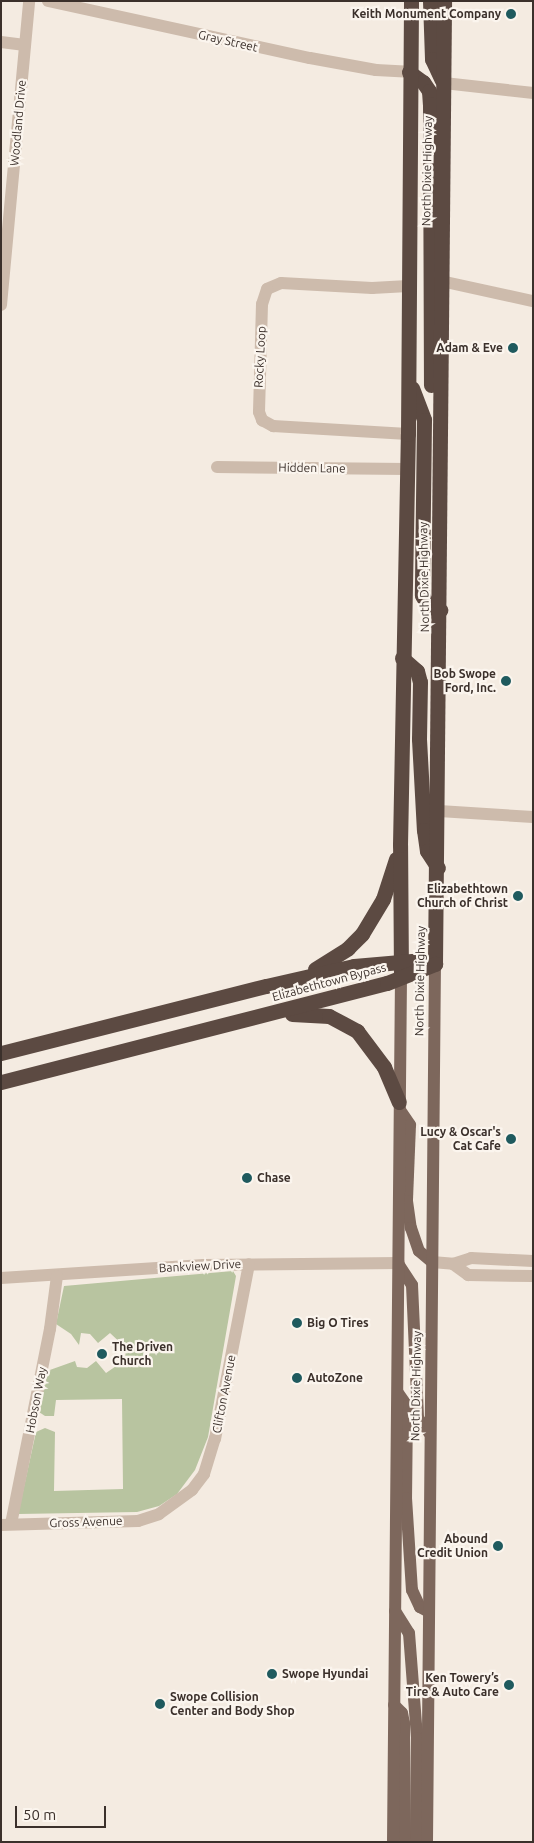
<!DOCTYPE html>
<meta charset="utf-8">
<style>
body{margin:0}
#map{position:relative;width:534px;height:1843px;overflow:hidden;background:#f4ebe1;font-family:Ubuntu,sans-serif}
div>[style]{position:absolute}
.green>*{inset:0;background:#b8c4a0}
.minor>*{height:12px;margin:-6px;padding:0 6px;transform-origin:6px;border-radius:6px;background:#cdbbac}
.major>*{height:12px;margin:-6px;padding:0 6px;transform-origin:6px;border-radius:6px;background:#7d675c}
.highway>*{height:15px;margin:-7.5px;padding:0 7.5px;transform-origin:7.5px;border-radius:7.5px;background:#5c4a42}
.dots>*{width:14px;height:14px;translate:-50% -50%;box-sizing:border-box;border:2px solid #fbf5ee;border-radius:50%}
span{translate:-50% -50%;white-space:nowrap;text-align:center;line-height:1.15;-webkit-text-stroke:4.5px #fbf5ee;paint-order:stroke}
.poi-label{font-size:12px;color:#3b302b;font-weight:700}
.right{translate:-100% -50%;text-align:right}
.left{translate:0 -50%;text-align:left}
.street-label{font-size:12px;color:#3b302b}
.frame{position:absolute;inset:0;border:2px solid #3b302b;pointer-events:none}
.scale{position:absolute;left:15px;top:1806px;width:91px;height:22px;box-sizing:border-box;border:2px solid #3b302b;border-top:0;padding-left:6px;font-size:15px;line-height:18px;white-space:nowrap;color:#3b302b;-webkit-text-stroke:4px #fbf5ee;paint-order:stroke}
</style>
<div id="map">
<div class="green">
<i style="clip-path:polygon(233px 1271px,236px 1276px,208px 1437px,195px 1470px,177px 1494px,159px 1506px,137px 1512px,18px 1514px,36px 1432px,45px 1428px,55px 1432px,54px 1491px,123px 1489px,122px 1399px,56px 1400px,54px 1416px,45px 1416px,39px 1412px,47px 1371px,75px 1361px,77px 1367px,87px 1368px,96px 1361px,106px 1373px,125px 1360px,126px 1348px,110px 1333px,98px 1343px,90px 1334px,81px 1333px,79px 1345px,71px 1334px,56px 1324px,64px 1286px)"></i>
</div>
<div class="minor">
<i style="left:48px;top:1px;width:268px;rotate:12.3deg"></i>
<i style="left:310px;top:58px;width:67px;rotate:10.3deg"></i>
<i style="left:376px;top:70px;width:33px;rotate:3deg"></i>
<i style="left:1px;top:42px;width:24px;rotate:7deg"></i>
<i style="left:444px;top:83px;width:90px;rotate:6.4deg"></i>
<i style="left:441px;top:281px;width:94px;rotate:12.3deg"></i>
<i style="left:408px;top:286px;width:36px;rotate:177deg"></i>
<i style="left:372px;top:288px;width:91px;rotate:-176.9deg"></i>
<i style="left:281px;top:283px;width:15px;rotate:157deg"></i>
<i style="left:267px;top:289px;width:16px;rotate:108deg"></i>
<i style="left:262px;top:304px;width:108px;rotate:91.6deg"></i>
<i style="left:259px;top:412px;width:9px;rotate:69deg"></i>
<i style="left:262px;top:420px;width:13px;rotate:29deg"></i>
<i style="left:273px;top:426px;width:135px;rotate:3.4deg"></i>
<i style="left:1px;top:305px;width:305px;rotate:-84.7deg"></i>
<i style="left:217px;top:467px;width:190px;rotate:0.6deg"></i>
<i style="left:439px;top:811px;width:94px;rotate:3.7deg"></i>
<i style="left:432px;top:1262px;width:21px;rotate:5deg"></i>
<i style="left:453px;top:1264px;width:19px;rotate:-18deg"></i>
<i style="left:471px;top:1258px;width:62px;rotate:2.8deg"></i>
<i style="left:453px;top:1264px;width:19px;rotate:36deg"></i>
<i style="left:468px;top:1275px;width:65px;rotate:0.9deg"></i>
<i style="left:1px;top:1278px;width:203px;rotate:-3.7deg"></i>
<i style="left:204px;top:1265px;width:195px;rotate:-0.6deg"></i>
<i style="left:11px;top:1524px;width:199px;rotate:-78.7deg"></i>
<i style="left:50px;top:1329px;width:53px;rotate:-82.5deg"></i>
<i style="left:1px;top:1525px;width:137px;rotate:-1.7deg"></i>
<i style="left:138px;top:1521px;width:22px;rotate:-18deg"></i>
<i style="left:159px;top:1514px;width:41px;rotate:-36deg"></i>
<i style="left:192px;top:1490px;width:20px;rotate:-53deg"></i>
<i style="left:204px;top:1474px;width:37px;rotate:-73deg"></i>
<i style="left:215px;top:1439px;width:178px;rotate:-79deg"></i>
</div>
<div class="major">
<i style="left:400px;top:1110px;width:18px;rotate:56deg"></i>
<i style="left:410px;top:1125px;width:76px;rotate:92.3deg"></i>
<i style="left:407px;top:1201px;width:27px;rotate:82deg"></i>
<i style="left:411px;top:1228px;width:24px;rotate:71deg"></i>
<i style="left:419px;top:1251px;width:17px;rotate:40deg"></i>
<i style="left:399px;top:1265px;width:24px;rotate:57deg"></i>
<i style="left:412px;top:1285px;width:133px;rotate:87.4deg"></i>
<i style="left:418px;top:1418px;width:20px;rotate:53deg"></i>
<i style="left:398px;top:1393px;width:16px;rotate:55deg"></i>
<i style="left:407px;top:1406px;width:92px;rotate:90.6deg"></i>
<i style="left:406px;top:1498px;width:92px;rotate:86.3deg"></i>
<i style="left:412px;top:1590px;width:19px;rotate:65deg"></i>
<i style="left:420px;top:1607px;width:10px;rotate:29deg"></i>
<i style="left:395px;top:1611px;width:26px;rotate:58deg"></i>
<i style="left:409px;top:1633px;width:105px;rotate:85.6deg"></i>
<i style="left:417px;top:1738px;width:104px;rotate:90.6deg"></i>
<i style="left:394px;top:1705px;width:11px;rotate:45deg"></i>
<i style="left:402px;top:1713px;width:10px;rotate:79deg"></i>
<i style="left:404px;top:1723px;width:119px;rotate:89.5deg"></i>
<i style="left:393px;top:1842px;width:865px;rotate:-89.47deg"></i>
<i style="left:427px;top:1842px;width:878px;rotate:-89.48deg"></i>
</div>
<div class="highway">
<i style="left:430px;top:1px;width:58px;rotate:88deg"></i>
<i style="left:432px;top:59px;width:23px;rotate:65deg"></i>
<i style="left:409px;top:72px;width:17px;rotate:36deg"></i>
<i style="left:423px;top:82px;width:11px;rotate:56deg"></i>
<i style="left:429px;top:91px;width:13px;rotate:86deg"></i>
<i style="left:430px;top:104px;width:281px;rotate:89.8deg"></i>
<i style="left:412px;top:388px;width:34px;rotate:69deg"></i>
<i style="left:424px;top:420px;width:175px;rotate:90.7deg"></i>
<i style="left:422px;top:595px;width:13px;rotate:61deg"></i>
<i style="left:428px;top:606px;width:13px;rotate:18deg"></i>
<i style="left:402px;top:658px;width:20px;rotate:41deg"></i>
<i style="left:417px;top:671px;width:11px;rotate:75deg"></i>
<i style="left:420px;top:682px;width:57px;rotate:91deg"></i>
<i style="left:419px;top:739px;width:91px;rotate:86.9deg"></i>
<i style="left:424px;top:830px;width:21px;rotate:82deg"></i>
<i style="left:427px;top:851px;width:20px;rotate:57deg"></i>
<i style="left:435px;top:964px;width:963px;rotate:-89.46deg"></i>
<i style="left:315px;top:969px;width:39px;rotate:-32deg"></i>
<i style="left:348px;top:948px;width:20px;rotate:-45deg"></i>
<i style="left:362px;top:934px;width:41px;rotate:-59deg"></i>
<i style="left:383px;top:899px;width:42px;rotate:-72deg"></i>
<i style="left:401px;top:977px;width:132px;rotate:-90.4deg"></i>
<i style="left:400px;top:845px;width:411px;rotate:-88.9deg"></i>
<i style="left:408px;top:434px;width:433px;rotate:-89.6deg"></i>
<i style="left:292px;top:1014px;width:37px;rotate:3deg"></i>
<i style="left:329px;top:1016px;width:32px;rotate:28deg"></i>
<i style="left:357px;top:1031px;width:45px;rotate:53.1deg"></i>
<i style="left:384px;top:1067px;width:38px;rotate:67deg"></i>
<i style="left:1px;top:1053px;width:273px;rotate:-14.2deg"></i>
<i style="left:266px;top:986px;width:90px;rotate:-12.8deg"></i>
<i style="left:354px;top:966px;width:58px;rotate:-4.9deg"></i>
<i style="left:1px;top:1082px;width:398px;rotate:-14.4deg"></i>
<i style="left:387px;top:983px;width:52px;rotate:-21.6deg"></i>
</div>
<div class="dots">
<i style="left:511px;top:14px;background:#1f5a5e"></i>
<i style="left:513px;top:348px;background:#1f5a5e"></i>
<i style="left:506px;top:681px;background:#1f5a5e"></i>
<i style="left:518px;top:896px;background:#1f5a5e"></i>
<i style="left:511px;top:1139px;background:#1f5a5e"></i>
<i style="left:247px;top:1178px;background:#1f5a5e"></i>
<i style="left:297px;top:1323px;background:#1f5a5e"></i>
<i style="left:102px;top:1354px;background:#1f5a5e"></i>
<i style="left:297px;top:1378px;background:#1f5a5e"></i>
<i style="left:498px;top:1546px;background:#1f5a5e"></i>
<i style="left:272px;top:1674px;background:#1f5a5e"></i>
<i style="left:509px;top:1685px;background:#1f5a5e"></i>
<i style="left:160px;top:1704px;background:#1f5a5e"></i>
</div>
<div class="poi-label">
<span class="right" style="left:501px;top:14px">Keith Monument Company</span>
<span class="right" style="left:503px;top:348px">Adam &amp; Eve</span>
<span class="right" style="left:496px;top:681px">Bob Swope<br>Ford, Inc.</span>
<span class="right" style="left:508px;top:896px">Elizabethtown<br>Church of Christ</span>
<span class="right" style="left:501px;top:1139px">Lucy &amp; Oscar's<br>Cat Cafe</span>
<span class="left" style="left:257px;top:1178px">Chase</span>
<span class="left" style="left:307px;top:1323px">Big O Tires</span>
<span class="left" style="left:112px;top:1354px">The Driven<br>Church</span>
<span class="left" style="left:307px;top:1378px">AutoZone</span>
<span class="right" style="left:488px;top:1546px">Abound<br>Credit Union</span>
<span class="left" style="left:282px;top:1674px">Swope Hyundai</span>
<span class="right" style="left:499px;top:1685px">Ken Towery’s<br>Tire &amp; Auto Care</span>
<span class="left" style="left:170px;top:1704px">Swope Collision<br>Center and Body Shop</span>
</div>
<div class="street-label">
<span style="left:228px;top:41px;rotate:13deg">Gray Street</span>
<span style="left:18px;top:123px;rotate:-85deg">Woodland Drive</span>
<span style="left:427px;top:171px;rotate:-89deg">North Dixie Highway</span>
<span style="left:260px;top:357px;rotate:-87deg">Rocky Loop</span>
<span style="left:312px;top:468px;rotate:1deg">Hidden Lane</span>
<span style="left:424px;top:577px;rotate:-91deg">North Dixie Highway</span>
<span style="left:420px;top:981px;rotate:-89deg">North Dixie Highway</span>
<span style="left:329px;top:982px;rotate:-15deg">Elizabethtown Bypass</span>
<span style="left:200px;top:1266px;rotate:-3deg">Bankview Drive</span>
<span style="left:416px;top:1386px;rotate:-89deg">North Dixie Highway</span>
<span style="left:224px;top:1394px;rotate:-79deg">Clifton Avenue</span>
<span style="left:36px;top:1400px;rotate:-79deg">Hobson Way</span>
<span style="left:86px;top:1522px;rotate:-2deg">Gross Avenue</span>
</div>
<div class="frame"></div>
<div class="scale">50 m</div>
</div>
